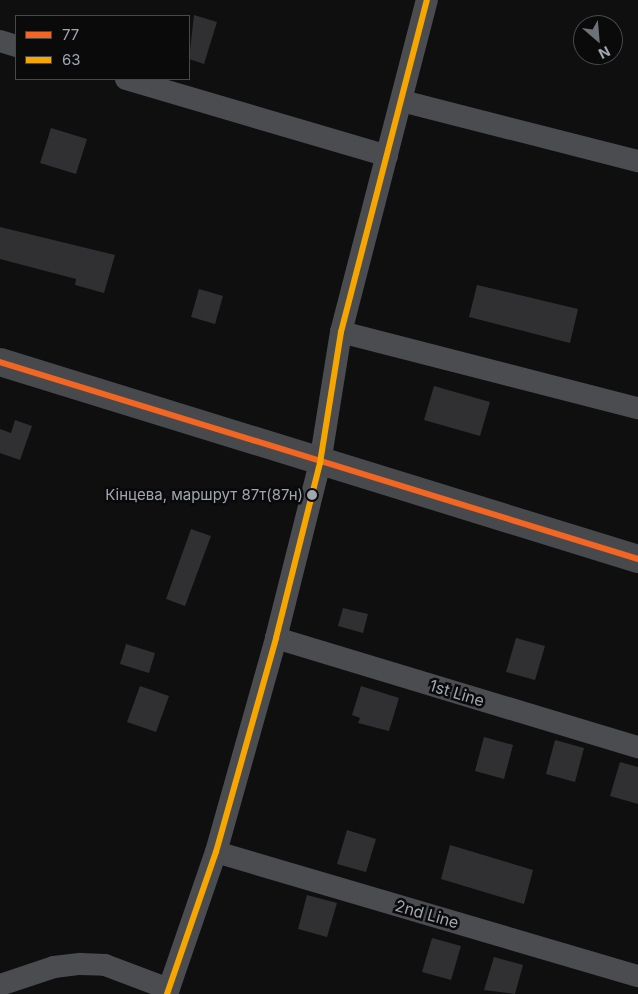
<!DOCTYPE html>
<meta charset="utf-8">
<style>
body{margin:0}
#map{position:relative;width:638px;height:994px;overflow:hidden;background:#0f0f10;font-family:Inter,sans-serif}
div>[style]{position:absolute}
.building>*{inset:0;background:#303032}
.street>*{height:22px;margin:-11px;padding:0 11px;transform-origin:11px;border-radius:11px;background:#4a4c4f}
.secondary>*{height:28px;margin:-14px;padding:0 14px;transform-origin:14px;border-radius:14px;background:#48494c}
.bus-1>*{height:6px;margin:-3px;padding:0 3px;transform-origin:3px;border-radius:3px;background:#f26522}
.bus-2>*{height:6px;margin:-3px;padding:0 3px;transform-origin:3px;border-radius:3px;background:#f7a600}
.dots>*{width:14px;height:14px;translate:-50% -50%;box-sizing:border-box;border:2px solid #0a0a0b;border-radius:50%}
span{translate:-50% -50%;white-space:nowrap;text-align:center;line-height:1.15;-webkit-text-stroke:5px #0a0a0b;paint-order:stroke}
.bus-label{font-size:15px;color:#a0a7b1}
.right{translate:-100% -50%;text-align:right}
.street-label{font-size:16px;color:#a0a7b1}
.legend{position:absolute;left:15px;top:15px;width:175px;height:65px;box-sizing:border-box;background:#0a0a0b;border:1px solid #46494d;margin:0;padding:6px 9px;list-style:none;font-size:15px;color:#a0a7b1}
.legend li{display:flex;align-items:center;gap:10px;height:25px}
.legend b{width:25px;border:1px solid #46494d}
.north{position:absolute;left:573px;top:15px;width:50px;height:50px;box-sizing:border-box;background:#0a0a0b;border:1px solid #46494d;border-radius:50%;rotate:153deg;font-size:14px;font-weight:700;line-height:20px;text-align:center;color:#a0a7b1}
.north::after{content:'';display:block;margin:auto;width:18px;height:22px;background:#6d7279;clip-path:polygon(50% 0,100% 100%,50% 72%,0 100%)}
</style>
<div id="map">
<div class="building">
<i style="clip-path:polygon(194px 15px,217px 22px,204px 64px,189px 59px)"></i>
<i style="clip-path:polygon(51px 128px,87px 139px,76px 174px,40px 163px)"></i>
<i style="clip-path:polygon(0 227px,115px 255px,104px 293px,75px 285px,76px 279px,0 259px)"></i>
<i style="clip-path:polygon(477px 285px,578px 309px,570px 343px,469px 317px)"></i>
<i style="clip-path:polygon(199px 289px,223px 296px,215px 324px,191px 317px)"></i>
<i style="clip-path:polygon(434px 386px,490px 402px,480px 436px,424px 420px)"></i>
<i style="clip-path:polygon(15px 420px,32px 426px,20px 460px,0 453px,0 429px,11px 433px)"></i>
<i style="clip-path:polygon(191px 529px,211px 536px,185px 606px,166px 599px)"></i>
<i style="clip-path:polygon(343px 608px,368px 614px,363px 633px,338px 626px)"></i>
<i style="clip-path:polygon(516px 638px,545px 646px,535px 680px,506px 672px)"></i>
<i style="clip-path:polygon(126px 644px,155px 653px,149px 673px,120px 664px)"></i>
<i style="clip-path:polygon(140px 686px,169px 696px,156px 732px,127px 722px)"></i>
<i style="clip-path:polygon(361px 686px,399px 698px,389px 731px,358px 723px,360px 718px,352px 715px)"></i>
<i style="clip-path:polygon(484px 737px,513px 745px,504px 779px,475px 771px)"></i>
<i style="clip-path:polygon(555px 740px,584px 748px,575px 782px,546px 774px)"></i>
<i style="clip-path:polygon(620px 762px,638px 767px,638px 804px,610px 796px)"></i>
<i style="clip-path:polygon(347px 830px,376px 839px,366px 872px,337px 864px)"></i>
<i style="clip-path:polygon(450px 845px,533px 870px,524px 904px,441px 879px)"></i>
<i style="clip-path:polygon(307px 895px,337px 903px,327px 937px,298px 929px)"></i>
<i style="clip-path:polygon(432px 938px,461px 946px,451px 980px,422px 972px)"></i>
<i style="clip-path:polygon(494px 957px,523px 965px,515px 994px,484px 990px)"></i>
</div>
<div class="street">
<i style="left:0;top:41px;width:17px;rotate:17deg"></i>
<i style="left:126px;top:79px;width:272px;rotate:16.4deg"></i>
<i style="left:402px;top:101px;width:244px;rotate:14.3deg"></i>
<i style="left:341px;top:332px;width:307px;rotate:14.4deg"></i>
<i style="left:276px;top:638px;width:378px;rotate:16.8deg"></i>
<i style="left:216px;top:852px;width:440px;rotate:16.4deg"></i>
<i style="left:0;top:985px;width:57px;rotate:-18.4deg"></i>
<i style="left:54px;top:967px;width:26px;rotate:-7deg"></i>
<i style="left:80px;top:964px;width:25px;rotate:2deg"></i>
<i style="left:105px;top:965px;width:68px;rotate:20.6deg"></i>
<i style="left:167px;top:994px;width:150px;rotate:-71deg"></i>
<i style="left:216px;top:852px;width:222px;rotate:-74.3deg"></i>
<i style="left:276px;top:638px;width:180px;rotate:-75.9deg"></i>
<i style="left:320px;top:463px;width:133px;rotate:-80.9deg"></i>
<i style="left:341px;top:332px;width:343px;rotate:-75.5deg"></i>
</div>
<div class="secondary">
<i style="left:0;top:362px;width:668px;rotate:17.16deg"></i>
</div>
<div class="bus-1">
<i style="left:0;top:362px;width:668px;rotate:17.16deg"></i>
</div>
<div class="bus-2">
<i style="left:167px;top:994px;width:150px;rotate:-71deg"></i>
<i style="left:216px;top:852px;width:222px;rotate:-74.3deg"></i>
<i style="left:276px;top:638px;width:180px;rotate:-75.9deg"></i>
<i style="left:320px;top:463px;width:133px;rotate:-80.9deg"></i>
<i style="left:341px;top:332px;width:343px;rotate:-75.5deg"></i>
</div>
<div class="dots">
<i style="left:312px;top:495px;background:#a0a7b1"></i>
</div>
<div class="bus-label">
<span class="right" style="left:303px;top:495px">Кінцева, маршрут 87т(87н)</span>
</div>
<div class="street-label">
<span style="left:457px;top:693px;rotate:17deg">1st Line</span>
<span style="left:427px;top:914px;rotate:16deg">2nd Line</span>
</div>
<ul class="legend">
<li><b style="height:6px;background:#f26522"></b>77</li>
<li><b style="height:6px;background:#f7a600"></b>63</li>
</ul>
<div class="north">N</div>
</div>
